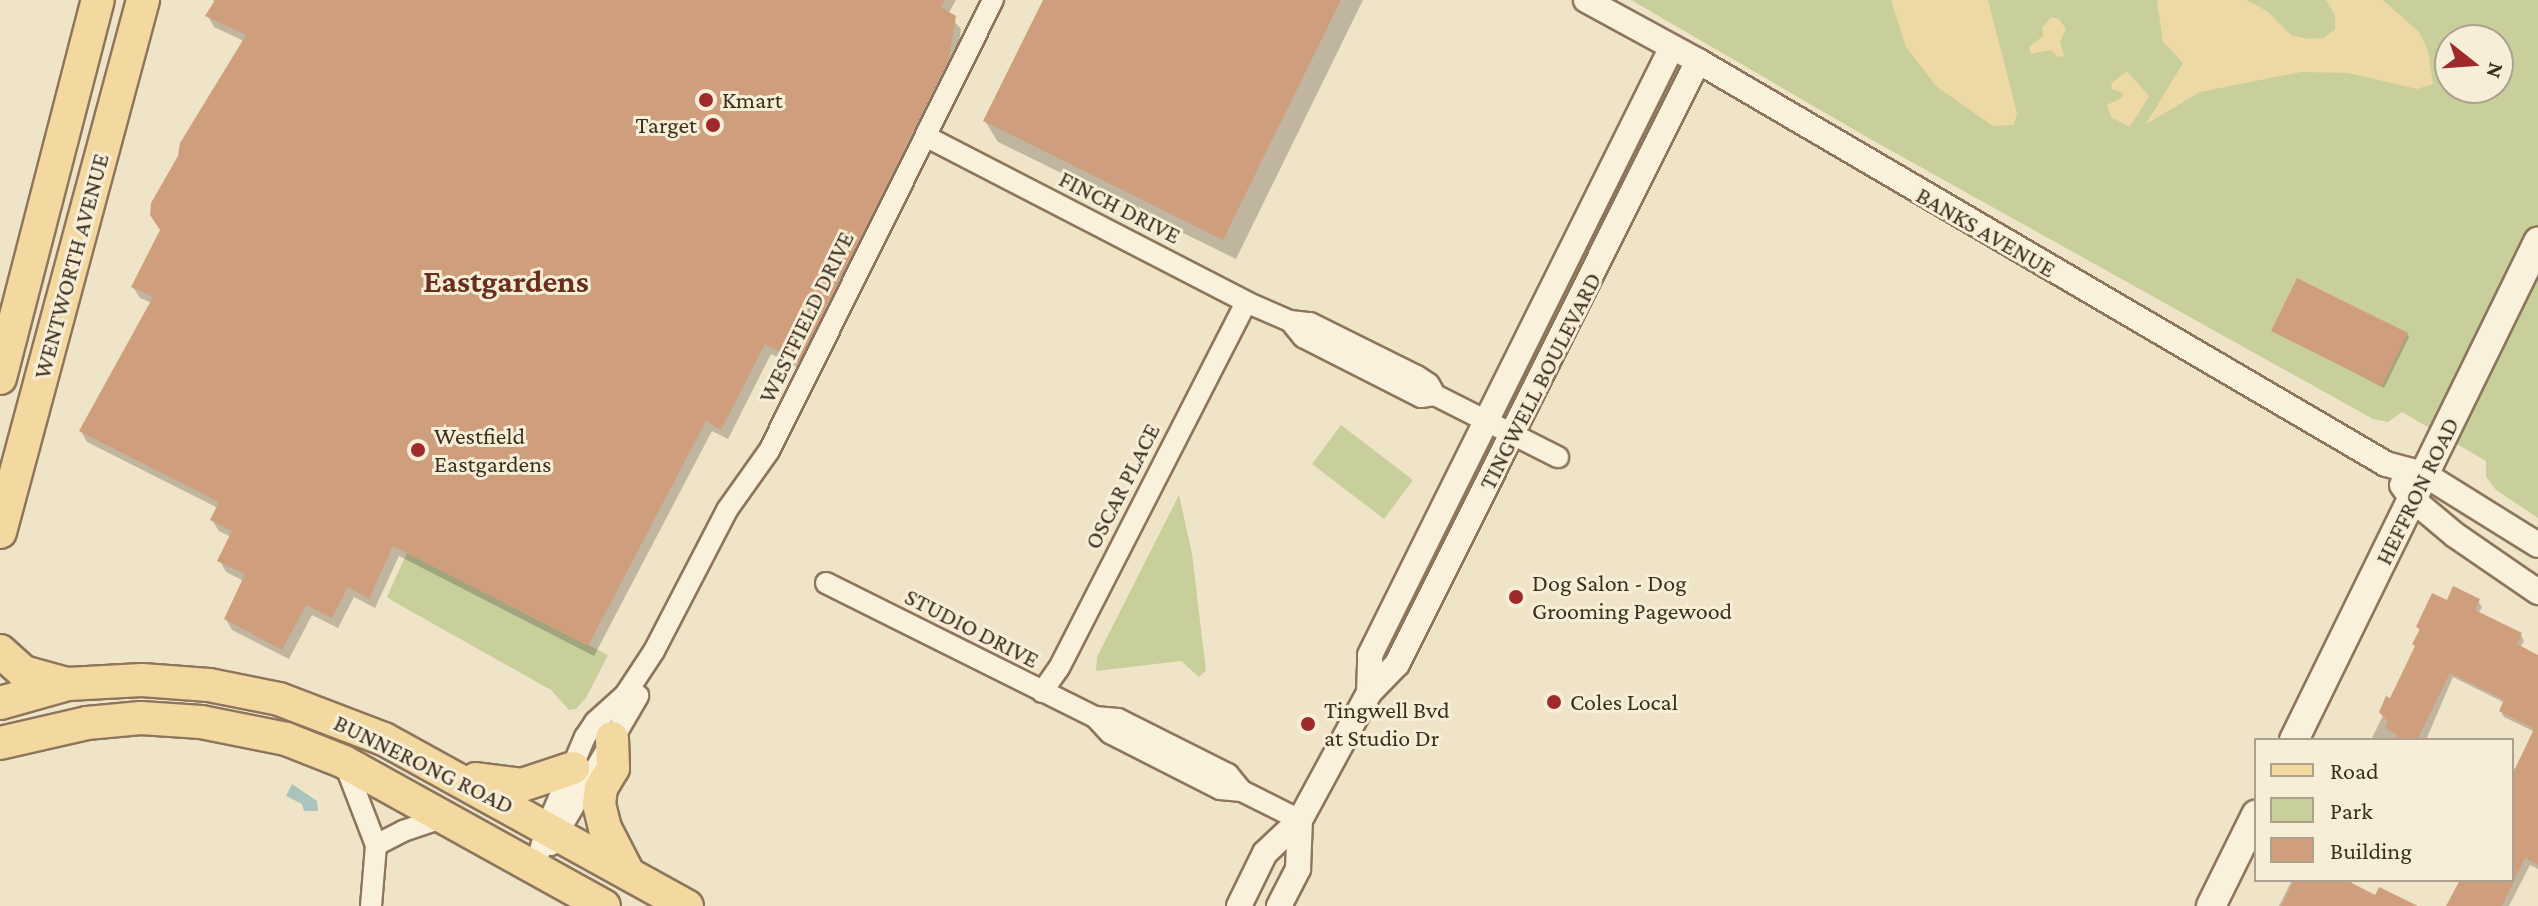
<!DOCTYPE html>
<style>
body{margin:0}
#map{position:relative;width:2538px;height:906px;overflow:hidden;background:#f0e4c8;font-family:"Crimson Pro",serif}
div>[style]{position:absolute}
.green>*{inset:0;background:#c9cf9b}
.sand>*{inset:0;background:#ecd9a5}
.water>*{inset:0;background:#a9c4bc}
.shadow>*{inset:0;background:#0003}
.building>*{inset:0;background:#cf9f7d}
.roads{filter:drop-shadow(2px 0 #8d765c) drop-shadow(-2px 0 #8d765c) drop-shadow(0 2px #8d765c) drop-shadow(0 -2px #8d765c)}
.minor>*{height:20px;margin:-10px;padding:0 10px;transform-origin:10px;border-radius:10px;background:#faf1dc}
.tertiary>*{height:24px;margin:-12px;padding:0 12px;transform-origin:12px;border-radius:12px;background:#faf1dc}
.secondary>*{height:28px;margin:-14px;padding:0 14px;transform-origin:14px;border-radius:14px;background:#faf1dc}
.primary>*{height:32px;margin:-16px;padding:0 16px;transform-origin:16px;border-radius:16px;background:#f3d9a0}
.dots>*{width:22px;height:22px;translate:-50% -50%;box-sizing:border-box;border:4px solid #f7eed8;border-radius:50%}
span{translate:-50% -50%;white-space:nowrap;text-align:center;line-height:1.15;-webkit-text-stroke:6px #f7eed8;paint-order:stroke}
.poi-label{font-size:24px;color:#3d2e20}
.left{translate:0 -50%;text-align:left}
.right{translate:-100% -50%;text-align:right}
.street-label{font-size:24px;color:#3d2e20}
.district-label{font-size:32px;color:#6b2e1e;font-weight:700}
.legend{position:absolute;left:2254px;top:738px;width:260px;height:144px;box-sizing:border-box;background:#f7eed8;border:2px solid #ada18e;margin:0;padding:10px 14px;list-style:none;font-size:24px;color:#3d2e20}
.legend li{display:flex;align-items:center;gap:16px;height:40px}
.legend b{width:40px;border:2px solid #ada18e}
.north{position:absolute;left:2434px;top:24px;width:80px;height:80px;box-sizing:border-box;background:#f7eed8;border:2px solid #ada18e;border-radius:50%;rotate:107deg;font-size:22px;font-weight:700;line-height:32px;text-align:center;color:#3d2e20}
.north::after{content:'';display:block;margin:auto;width:28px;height:36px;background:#9e2a2b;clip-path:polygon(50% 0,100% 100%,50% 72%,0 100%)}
</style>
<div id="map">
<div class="green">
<i style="clip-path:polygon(evenodd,1631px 0,2538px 0,2538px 518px,2496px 490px,2486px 477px,2486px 461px,2402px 412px,2388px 422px,2373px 419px,1872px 140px,1631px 0,2450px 40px,2498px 40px,2498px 88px,2450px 88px,2450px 40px)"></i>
<i style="clip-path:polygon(1341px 425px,1413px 480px,1384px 519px,1312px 464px)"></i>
<i style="clip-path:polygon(1179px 495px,1192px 553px,1206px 671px,1199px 677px,1181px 661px,1096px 671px,1097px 657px)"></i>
<i style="clip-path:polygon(407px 553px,608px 655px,586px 698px,576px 709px,569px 710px,551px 690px,391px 600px,387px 597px)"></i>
</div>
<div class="sand">
<i style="clip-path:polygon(1891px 0,1988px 0,2017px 113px,2014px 125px,1993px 126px,1937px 87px,1906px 47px)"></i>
<i style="clip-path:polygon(2157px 0,2246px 0,2267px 11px,2291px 35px,2308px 39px,2323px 38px,2335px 30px,2335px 16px,2326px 0,2383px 0,2419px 32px,2428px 50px,2433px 84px,2417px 89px,2348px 73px,2301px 72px,2200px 92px,2146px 124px,2183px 63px,2163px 42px)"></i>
<i style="clip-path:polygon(2051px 17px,2059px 19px,2066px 29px,2060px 42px,2064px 56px,2058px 57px,2051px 50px,2031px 54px,2029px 47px,2043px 36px,2042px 28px)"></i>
<i style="clip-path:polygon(2127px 71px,2149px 96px,2130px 127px,2111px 117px,2107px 105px,2123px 97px,2122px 93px,2112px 89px,2111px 84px)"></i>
</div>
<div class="water">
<i style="clip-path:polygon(292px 784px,317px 801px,318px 811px,304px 811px,302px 804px,286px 796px)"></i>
</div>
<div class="shadow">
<i style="clip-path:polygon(212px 0,956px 0,948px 14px,961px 29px,955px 71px,805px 371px,771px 354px,728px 439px,712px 431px,594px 656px,399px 556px,375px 608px,354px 597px,338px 628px,312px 615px,289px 659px,232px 630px,226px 619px,244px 581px,226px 572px,220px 561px,231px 537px,219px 531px,212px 520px,218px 508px,87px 442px,81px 431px,152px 303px,140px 298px,133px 287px,162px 231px,244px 41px,214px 27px,208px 16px,216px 2px)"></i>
<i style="clip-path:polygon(1045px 0,1363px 0,1236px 259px,998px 142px,985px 121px)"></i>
<i style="clip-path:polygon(2274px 331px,2407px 334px,2409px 337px,2384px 388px)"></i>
<i style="clip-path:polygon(2478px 601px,2482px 607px,2478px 614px,2521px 635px,2524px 641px,2520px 648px,2538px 657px,2538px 869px,2530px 865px,2509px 906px,2449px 906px,2463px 880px,2512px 880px,2512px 768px,2517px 769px,2535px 732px,2504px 717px,2501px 711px,2505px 703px,2453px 677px,2426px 740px,2371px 740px,2416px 648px,2420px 632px,2418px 627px,2448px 603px)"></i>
<i style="clip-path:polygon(2292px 880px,2353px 880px,2341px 906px,2279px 906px)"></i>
</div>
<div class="building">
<i style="clip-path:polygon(215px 0,945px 0,941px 7px,956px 16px,949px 59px,799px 362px,765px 344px,721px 430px,706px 421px,588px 646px,393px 546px,369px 599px,348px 587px,332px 618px,306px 605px,282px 650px,224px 619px,245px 574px,217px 561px,232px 531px,210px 520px,219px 502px,79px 431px,153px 297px,131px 287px,160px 230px,150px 215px,151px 203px,178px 156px,180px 143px,246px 35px,205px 16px)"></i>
<i style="clip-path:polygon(1043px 0,1341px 0,1223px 240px,983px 121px)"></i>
<i style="clip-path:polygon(2297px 278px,2408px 333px,2382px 386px,2271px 331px)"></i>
<i style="clip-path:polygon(2453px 586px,2480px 599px,2475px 610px,2522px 633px,2517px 644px,2538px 655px,2538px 865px,2525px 858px,2502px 906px,2446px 906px,2460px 880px,2512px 880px,2512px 775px,2534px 729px,2499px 711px,2504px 700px,2450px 673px,2417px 740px,2395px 740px,2397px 735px,2385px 728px,2388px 722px,2379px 712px,2386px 696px,2390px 698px,2415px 646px,2412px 644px,2420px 629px,2416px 627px,2432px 593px,2447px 600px)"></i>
<i style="clip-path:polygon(2294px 880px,2346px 880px,2375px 895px,2379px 887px,2418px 906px,2281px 906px)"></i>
</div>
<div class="roads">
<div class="minor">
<i style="left:927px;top:137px;width:359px;rotate:27.3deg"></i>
<i style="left:1246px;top:302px;width:48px;rotate:23.4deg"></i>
<i style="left:1290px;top:321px;width:20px;rotate:6deg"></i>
<i style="left:1310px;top:323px;width:119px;rotate:26.4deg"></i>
<i style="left:1417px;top:376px;width:14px;rotate:34deg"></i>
<i style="left:1429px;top:384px;width:13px;rotate:61deg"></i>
<i style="left:1290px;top:321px;width:21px;rotate:51deg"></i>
<i style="left:1303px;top:337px;width:132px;rotate:27deg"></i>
<i style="left:1421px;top:397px;width:14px;rotate:-8deg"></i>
<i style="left:1435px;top:395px;width:138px;rotate:26.8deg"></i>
<i style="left:826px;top:583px;width:301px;rotate:26.5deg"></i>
<i style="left:1095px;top:717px;width:22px;rotate:47deg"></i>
<i style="left:1110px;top:733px;width:123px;rotate:27deg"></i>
<i style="left:1220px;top:789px;width:22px;rotate:5deg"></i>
<i style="left:1242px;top:791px;width:65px;rotate:26.6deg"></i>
<i style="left:1042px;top:692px;width:29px;rotate:-55deg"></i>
<i style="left:1059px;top:668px;width:411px;rotate:-62.9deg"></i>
<i style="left:1095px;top:717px;width:23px;rotate:5deg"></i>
<i style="left:1118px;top:719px;width:123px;rotate:26.6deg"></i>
<i style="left:1228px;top:774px;width:22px;rotate:51deg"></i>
<i style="left:344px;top:762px;width:89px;rotate:68.9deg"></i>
<i style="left:376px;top:845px;width:30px;rotate:-27deg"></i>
<i style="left:403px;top:831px;width:44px;rotate:-18.4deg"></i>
<i style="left:551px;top:845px;width:173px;rotate:-59.7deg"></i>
<i style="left:535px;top:867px;width:43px;rotate:-73.7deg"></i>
<i style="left:547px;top:826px;width:97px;rotate:-66.9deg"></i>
<i style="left:585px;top:737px;width:18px;rotate:-56deg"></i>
<i style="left:595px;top:722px;width:40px;rotate:-42deg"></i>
<i style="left:625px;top:695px;width:53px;rotate:-56.6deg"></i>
<i style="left:654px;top:651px;width:159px;rotate:-62.6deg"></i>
<i style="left:727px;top:510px;width:72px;rotate:-54.6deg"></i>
<i style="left:769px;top:451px;width:504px;rotate:-63.59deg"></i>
<i style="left:371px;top:906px;width:61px;rotate:-85.3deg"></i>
</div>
<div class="tertiary">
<i style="left:1586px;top:0;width:128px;rotate:28.6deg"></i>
<i style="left:1698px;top:61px;width:797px;rotate:30.36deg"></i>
<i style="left:2386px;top:464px;width:39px;rotate:15deg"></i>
<i style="left:2424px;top:474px;width:134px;rotate:31.9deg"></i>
<i style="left:2402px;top:485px;width:17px;rotate:54deg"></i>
<i style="left:2412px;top:499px;width:56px;rotate:39.9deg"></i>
<i style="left:2455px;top:535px;width:101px;rotate:34.5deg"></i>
<i style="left:1369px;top:693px;width:38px;rotate:-88deg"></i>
<i style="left:1370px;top:655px;width:677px;rotate:-63.59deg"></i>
<i style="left:1239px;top:906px;width:59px;rotate:-63.9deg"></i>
<i style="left:1265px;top:853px;width:48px;rotate:-43.3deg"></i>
<i style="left:1300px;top:820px;width:145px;rotate:-61.5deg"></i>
<i style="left:1369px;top:693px;width:40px;rotate:-46deg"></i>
<i style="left:1397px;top:664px;width:674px;rotate:-63.47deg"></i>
<i style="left:1279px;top:906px;width:42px;rotate:-62.8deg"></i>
<i style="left:1298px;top:869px;width:49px;rotate:-87.7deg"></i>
</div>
<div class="secondary">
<i style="left:2294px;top:740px;width:555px;rotate:-63.9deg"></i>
<i style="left:2211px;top:906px;width:102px;rotate:-63.7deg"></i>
</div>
<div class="primary">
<i style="left:0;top:378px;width:390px;rotate:-75.5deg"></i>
<i style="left:0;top:532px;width:551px;rotate:-74.95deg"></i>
<i style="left:0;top:651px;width:31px;rotate:42deg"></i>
<i style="left:23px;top:672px;width:46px;rotate:15.3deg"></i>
<i style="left:0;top:703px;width:71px;rotate:-15.6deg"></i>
<i style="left:68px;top:684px;width:74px;rotate:-3.1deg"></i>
<i style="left:142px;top:680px;width:67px;rotate:4.3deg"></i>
<i style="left:209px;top:685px;width:71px;rotate:11.3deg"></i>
<i style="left:279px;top:699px;width:112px;rotate:20.9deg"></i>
<i style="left:384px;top:739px;width:346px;rotate:28.9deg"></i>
<i style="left:612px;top:738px;width:30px;rotate:88deg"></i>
<i style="left:613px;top:768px;width:23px;rotate:121deg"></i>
<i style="left:601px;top:788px;width:16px;rotate:97deg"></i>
<i style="left:599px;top:804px;width:25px;rotate:76deg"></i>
<i style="left:605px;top:828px;width:51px;rotate:62.9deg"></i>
<i style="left:0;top:743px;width:89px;rotate:-12.9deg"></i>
<i style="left:87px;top:723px;width:54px;rotate:-5.3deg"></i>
<i style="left:141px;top:718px;width:60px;rotate:3.8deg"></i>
<i style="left:201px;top:722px;width:87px;rotate:11.3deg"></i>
<i style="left:286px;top:739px;width:62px;rotate:21.6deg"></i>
<i style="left:344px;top:762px;width:297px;rotate:29deg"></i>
<i style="left:476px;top:779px;width:46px;rotate:7.4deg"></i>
<i style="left:522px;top:785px;width:54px;rotate:-18.4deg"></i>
</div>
</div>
<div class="dots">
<i style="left:706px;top:100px;background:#9e2a2b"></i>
<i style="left:713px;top:125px;background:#9e2a2b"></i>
<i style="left:418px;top:450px;background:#9e2a2b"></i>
<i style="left:1516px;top:597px;background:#9e2a2b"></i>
<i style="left:1554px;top:702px;background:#9e2a2b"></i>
<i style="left:1308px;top:724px;background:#9e2a2b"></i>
</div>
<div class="poi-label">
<span class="left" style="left:722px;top:100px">Kmart</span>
<span class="right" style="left:697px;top:125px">Target</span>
<span class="left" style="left:434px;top:450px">Westfield<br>Eastgardens</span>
<span class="left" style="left:1532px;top:597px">Dog Salon - Dog<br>Grooming Pagewood</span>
<span class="left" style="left:1570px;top:702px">Coles Local</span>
<span class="left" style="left:1324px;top:724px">Tingwell Bvd<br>at Studio Dr</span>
</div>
<div class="street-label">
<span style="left:1120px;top:207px;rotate:27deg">FINCH DRIVE</span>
<span style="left:1986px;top:232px;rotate:30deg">BANKS AVENUE</span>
<span style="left:71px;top:266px;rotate:-75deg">WENTWORTH AVENUE</span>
<span style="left:806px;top:317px;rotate:-64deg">WESTFIELD DRIVE</span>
<span style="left:1540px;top:381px;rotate:-63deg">TINGWELL BOULEVARD</span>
<span style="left:1122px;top:486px;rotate:-63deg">OSCAR PLACE</span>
<span style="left:2417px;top:491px;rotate:-64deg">HEFFRON ROAD</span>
<span style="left:972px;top:628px;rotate:27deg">STUDIO DRIVE</span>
<span style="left:424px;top:764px;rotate:26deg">BUNNERONG ROAD</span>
</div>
<div class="district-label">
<span style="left:506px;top:281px">Eastgardens</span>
</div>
<ul class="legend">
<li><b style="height:10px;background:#f3d9a0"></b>Road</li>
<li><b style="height:22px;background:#c9cf9b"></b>Park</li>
<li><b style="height:22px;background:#cf9f7d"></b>Building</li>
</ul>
<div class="north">N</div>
</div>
